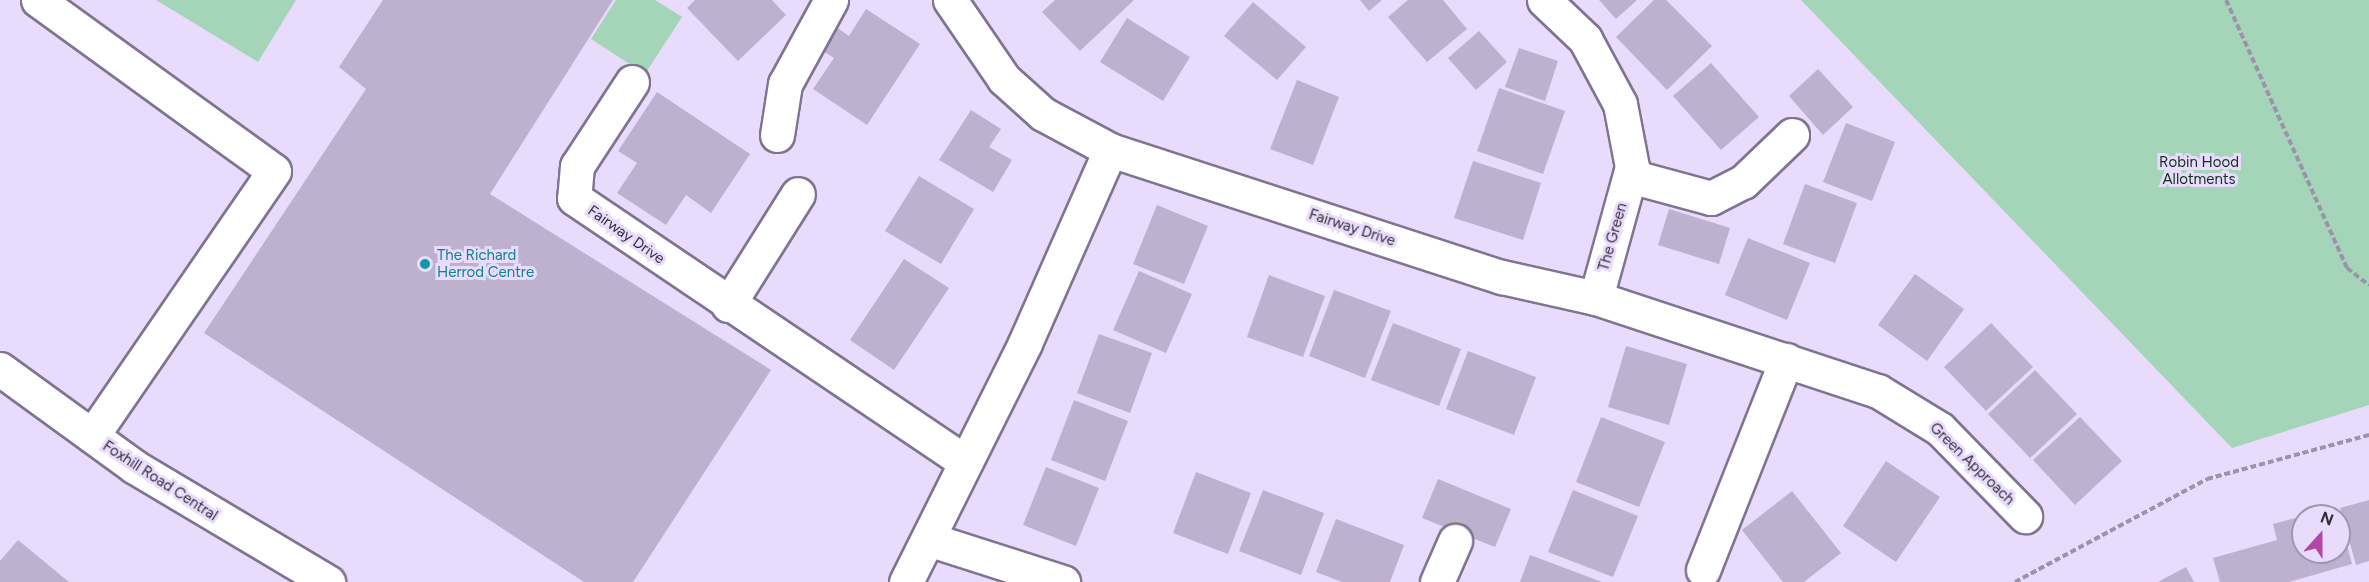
<!DOCTYPE html>
<style>
body{margin:0}
#map{position:relative;width:2369px;height:582px;overflow:hidden;background:#e9dbfb;font-family:Figtree,sans-serif}
div>[style]{position:absolute}
.green>*{inset:0;background:#a4d5b8}
.building>*{inset:0;background:#beb1cf}
.path>*{height:4px;margin-top:-2px;transform-origin:0;background:repeating-linear-gradient(90deg,#9d92aa 0 6px,transparent 0 9px)}
.roads{filter:drop-shadow(2px 0 #807490) drop-shadow(-2px 0 #807490) drop-shadow(0 2px #807490) drop-shadow(0 -2px #807490)}
.minor>*{height:33px;margin:-16.5px;padding:0 16.5px;transform-origin:16.5px;border-radius:16.5px;background:#fff}
.dots>*{width:16px;height:16px;translate:-50% -50%;box-sizing:border-box;border:3px solid #e9dbfb;border-radius:50%}
span{translate:-50% -50%;white-space:nowrap;text-align:center;line-height:1.15;-webkit-text-stroke:6px #e9dbfb;paint-order:stroke}
.park-label{font-size:15px;color:#0e301f}
.street-label{font-size:15px;color:#332e3a}
.culture-label{font-size:15px;color:#0d838f}
.left{translate:0 -50%;text-align:left}
.north{position:absolute;left:2291px;top:504px;width:60px;height:60px;box-sizing:border-box;background:#e9dbfb;border:2px solid #a096ae;border-radius:50%;rotate:21deg;font-size:16px;font-weight:700;line-height:24px;text-align:center;color:#332e3a}
.north::after{content:'';display:block;margin:auto;width:21px;height:27px;background:#b147a9;clip-path:polygon(50% 0,100% 100%,50% 72%,0 100%)}
</style>
<div id="map">
<div class="green">
<i style="clip-path:polygon(156px 0,296px 0,258px 62px)"></i>
<i style="clip-path:polygon(616px 0,655px 0,682px 17px,645px 74px,591px 39px)"></i>
<i style="clip-path:polygon(1801px 0,2369px 0,2369px 405px,2232px 448px)"></i>
</div>
<div class="building">
<i style="clip-path:polygon(383px 0,613px 0,490px 194px,771px 370px,633px 582px,584px 582px,204px 333px,366px 89px,339px 67px)"></i>
<i style="clip-path:polygon(695px 0,772px 0,786px 15px,738px 61px,687px 8px)"></i>
<i style="clip-path:polygon(1055px 0,1134px 0,1080px 51px,1042px 12px)"></i>
<i style="clip-path:polygon(1360px 0,1382px 0,1369px 11px)"></i>
<i style="clip-path:polygon(1408px 0,1443px 0,1467px 29px,1427px 62px,1388px 17px)"></i>
<i style="clip-path:polygon(1599px 0,1637px 0,1616px 19px)"></i>
<i style="clip-path:polygon(1654px 0,1666px 0,1712px 46px,1667px 90px,1616px 37px)"></i>
<i style="clip-path:polygon(1253px 2px,1306px 47px,1277px 80px,1224px 36px)"></i>
<i style="clip-path:polygon(866px 9px,920px 44px,867px 125px,813px 89px,834px 58px,817px 47px,832px 24px,849px 36px)"></i>
<i style="clip-path:polygon(1127px 18px,1190px 57px,1163px 101px,1100px 62px)"></i>
<i style="clip-path:polygon(1479px 31px,1507px 62px,1476px 90px,1448px 58px)"></i>
<i style="clip-path:polygon(1519px 48px,1558px 61px,1545px 101px,1505px 87px)"></i>
<i style="clip-path:polygon(1711px 63px,1759px 117px,1721px 150px,1673px 96px)"></i>
<i style="clip-path:polygon(1818px 69px,1853px 107px,1823px 135px,1789px 96px)"></i>
<i style="clip-path:polygon(1297px 80px,1339px 97px,1313px 165px,1270px 149px)"></i>
<i style="clip-path:polygon(1499px 88px,1565px 111px,1543px 174px,1477px 151px)"></i>
<i style="clip-path:polygon(657px 92px,750px 154px,711px 213px,686px 195px,666px 225px,617px 193px,637px 163px,618px 151px)"></i>
<i style="clip-path:polygon(971px 110px,1001px 129px,989px 147px,1012px 160px,993px 192px,939px 160px)"></i>
<i style="clip-path:polygon(1846px 123px,1895px 142px,1872px 201px,1823px 182px)"></i>
<i style="clip-path:polygon(1473px 161px,1541px 183px,1523px 240px,1454px 218px)"></i>
<i style="clip-path:polygon(919px 176px,974px 209px,941px 264px,885px 231px)"></i>
<i style="clip-path:polygon(1805px 184px,1857px 203px,1835px 263px,1783px 244px)"></i>
<i style="clip-path:polygon(1157px 205px,1208px 226px,1184px 284px,1133px 264px)"></i>
<i style="clip-path:polygon(1669px 209px,1730px 228px,1719px 264px,1658px 245px)"></i>
<i style="clip-path:polygon(1748px 238px,1810px 263px,1787px 320px,1725px 295px)"></i>
<i style="clip-path:polygon(904px 259px,949px 288px,894px 370px,850px 340px)"></i>
<i style="clip-path:polygon(1139px 271px,1192px 294px,1166px 353px,1113px 330px)"></i>
<i style="clip-path:polygon(1915px 274px,1964px 309px,1927px 361px,1878px 325px)"></i>
<i style="clip-path:polygon(1269px 275px,1325px 296px,1303px 357px,1247px 337px)"></i>
<i style="clip-path:polygon(1334px 290px,1391px 311px,1365px 378px,1309px 356px)"></i>
<i style="clip-path:polygon(1393px 323px,1461px 349px,1439px 406px,1371px 380px)"></i>
<i style="clip-path:polygon(1991px 323px,2033px 367px,1986px 411px,1944px 367px)"></i>
<i style="clip-path:polygon(1099px 334px,1152px 353px,1130px 413px,1077px 393px)"></i>
<i style="clip-path:polygon(1626px 346px,1687px 364px,1669px 425px,1608px 407px)"></i>
<i style="clip-path:polygon(1468px 351px,1536px 377px,1514px 435px,1446px 409px)"></i>
<i style="clip-path:polygon(2035px 370px,2077px 414px,2030px 458px,1988px 414px)"></i>
<i style="clip-path:polygon(1074px 400px,1128px 421px,1105px 481px,1051px 460px)"></i>
<i style="clip-path:polygon(1601px 417px,1665px 442px,1639px 507px,1576px 482px)"></i>
<i style="clip-path:polygon(2080px 417px,2122px 461px,2075px 505px,2033px 460px)"></i>
<i style="clip-path:polygon(1886px 461px,1940px 497px,1896px 562px,1843px 526px)"></i>
<i style="clip-path:polygon(1046px 467px,1099px 488px,1076px 546px,1023px 525px)"></i>
<i style="clip-path:polygon(1196px 472px,1251px 493px,1228px 554px,1173px 533px)"></i>
<i style="clip-path:polygon(1438px 479px,1511px 509px,1495px 547px,1422px 518px)"></i>
<i style="clip-path:polygon(1263px 490px,1324px 513px,1301px 575px,1239px 551px)"></i>
<i style="clip-path:polygon(1573px 490px,1638px 516px,1613px 577px,1548px 552px)"></i>
<i style="clip-path:polygon(1792px 491px,1841px 553px,1804px 582px,1783px 582px,1742px 530px)"></i>
<i style="clip-path:polygon(2369px 500px,2369px 561px,2356px 565px,2340px 508px)"></i>
<i style="clip-path:polygon(2336px 507px,2339px 516px,2306px 516px,2305px 515px)"></i>
<i style="clip-path:polygon(2303px 516px,2303px 552px,2339px 552px,2340px 518px,2352px 564px,2289px 582px,2220px 582px,2213px 558px,2277px 540px,2273px 524px)"></i>
<i style="clip-path:polygon(1336px 519px,1404px 545px,1390px 582px,1342px 582px,1316px 572px)"></i>
<i style="clip-path:polygon(18px 540px,69px 582px,0 582px,0 561px)"></i>
<i style="clip-path:polygon(1530px 555px,1602px 582px,1520px 582px)"></i>
<i style="clip-path:polygon(2186px 567px,2194px 582px,2158px 582px)"></i>
</div>
<div class="path">
<i style="left:2226px;top:0;width:294px;rotate:65.7deg"></i>
<i style="left:2347px;top:268px;width:28px;rotate:38deg"></i>
<i style="left:2015px;top:582px;width:218px;rotate:-28.2deg"></i>
<i style="left:2207px;top:479px;width:168px;rotate:-15.2deg"></i>
</div>
<div class="roads">
<div class="minor">
<i style="left:38px;top:0;width:291px;rotate:35.9deg"></i>
<i style="left:274px;top:171px;width:321px;rotate:124.5deg"></i>
<i style="left:950px;top:0;width:96px;rotate:55.6deg"></i>
<i style="left:1004px;top:79px;width:52px;rotate:41.9deg"></i>
<i style="left:1043px;top:114px;width:76px;rotate:28.2deg"></i>
<i style="left:1110px;top:150px;width:412px;rotate:18deg"></i>
<i style="left:1502px;top:277px;width:96px;rotate:12.6deg"></i>
<i style="left:1596px;top:298px;width:297px;rotate:18.3deg"></i>
<i style="left:1878px;top:391px;width:73px;rotate:31.5deg"></i>
<i style="left:1940px;top:429px;width:122px;rotate:45.7deg"></i>
<i style="left:1544px;top:0;width:57px;rotate:43.6deg"></i>
<i style="left:1585px;top:39px;width:74px;rotate:61.7deg"></i>
<i style="left:1620px;top:104px;width:64px;rotate:79.2deg"></i>
<i style="left:1632px;top:167px;width:136px;rotate:105.4deg"></i>
<i style="left:632px;top:82px;width:100px;rotate:123.2deg"></i>
<i style="left:577px;top:166px;width:32px;rotate:95deg"></i>
<i style="left:574px;top:198px;width:468px;rotate:34deg"></i>
<i style="left:777px;top:135px;width:52px;rotate:-81.1deg"></i>
<i style="left:785px;top:84px;width:96px;rotate:-61.3deg"></i>
<i style="left:1630px;top:176px;width:84px;rotate:15.2deg"></i>
<i style="left:1711px;top:198px;width:36px;rotate:-27deg"></i>
<i style="left:1743px;top:182px;width:68px;rotate:-43.8deg"></i>
<i style="left:728px;top:305px;width:131px;rotate:-57.8deg"></i>
<i style="left:0;top:369px;width:167px;rotate:36deg"></i>
<i style="left:135px;top:467px;width:225px;rotate:30.8deg"></i>
<i style="left:928px;top:539px;width:142px;rotate:17.7deg"></i>
<i style="left:1703px;top:570px;width:226px;rotate:-68.4deg"></i>
<i style="left:906px;top:582px;width:267px;rotate:-63.5deg"></i>
<i style="left:1025px;top:343px;width:211px;rotate:-66.2deg"></i>
<i style="left:1437px;top:582px;width:45px;rotate:-66.3deg"></i>
</div>
</div>
<div class="dots">
<i style="left:425px;top:264px;background:#0f9aa8"></i>
</div>
<div class="park-label">
<span style="left:2199px;top:171px">Robin Hood<br>Allotments</span>
</div>
<div class="street-label">
<span style="left:1352px;top:228px;rotate:18deg">Fairway Drive</span>
<span style="left:626px;top:235px;rotate:35deg">Fairway Drive</span>
<span style="left:1613px;top:237px;rotate:-74deg">The Green</span>
<span style="left:1972px;top:464px;rotate:44deg">Green Approach</span>
<span style="left:160px;top:481px;rotate:33deg">Foxhill Road Central</span>
</div>
<div class="culture-label">
<span class="left" style="left:437px;top:264px">The Richard<br>Herrod Centre</span>
</div>
<div class="north">N</div>
</div>
